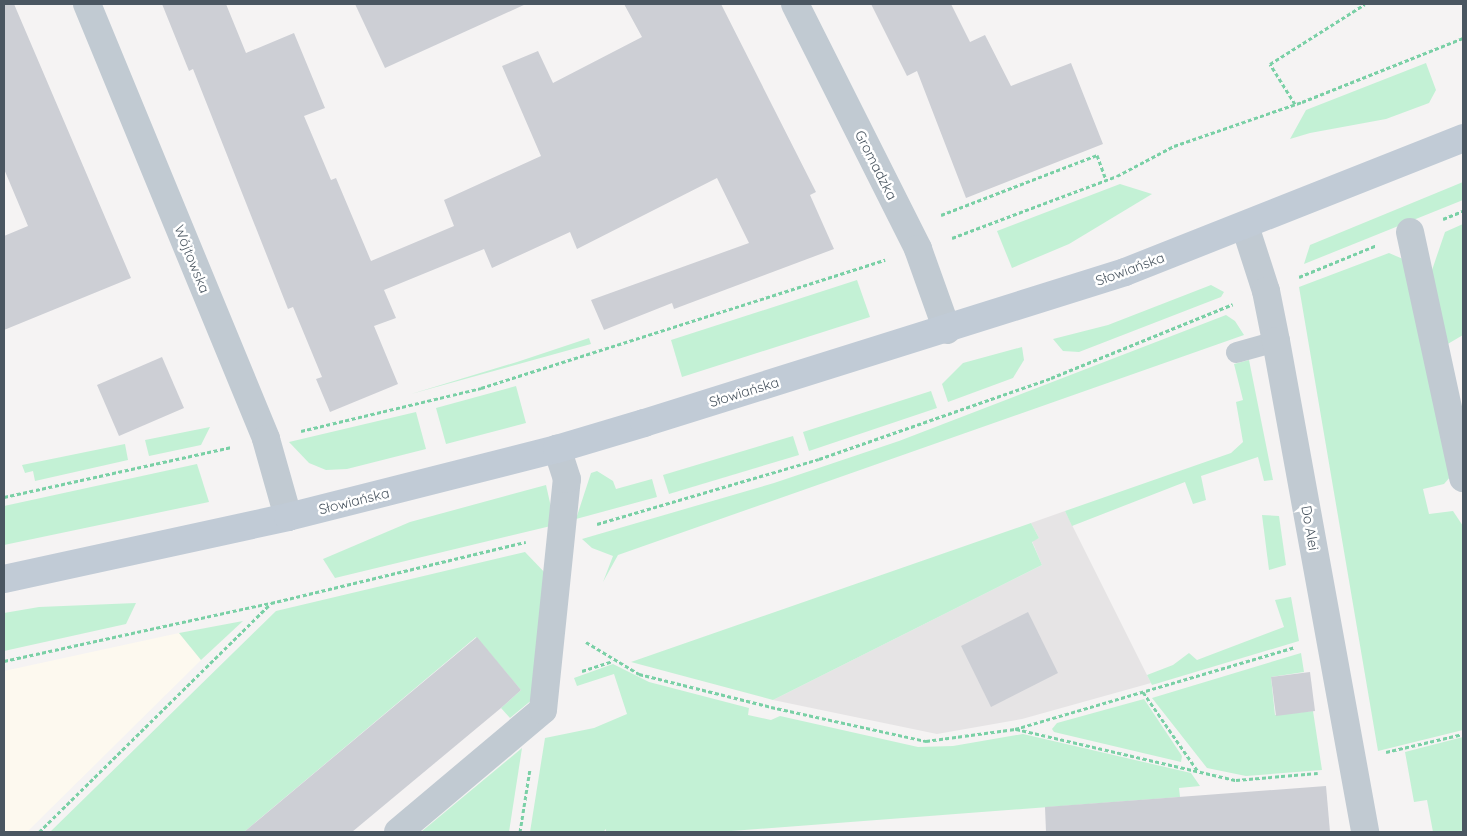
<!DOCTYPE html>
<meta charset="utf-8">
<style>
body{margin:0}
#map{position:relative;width:1467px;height:836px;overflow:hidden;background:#f5f3f3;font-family:Quicksand,sans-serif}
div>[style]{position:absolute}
.commercial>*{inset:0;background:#fdf9ef}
.education>*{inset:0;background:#e6e4e5}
.green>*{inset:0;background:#c3f1d5}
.building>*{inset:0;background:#cdcfd5}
.path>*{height:3px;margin-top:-1.5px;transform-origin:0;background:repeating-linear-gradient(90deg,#7ad0a6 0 4px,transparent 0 6.5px)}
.lane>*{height:21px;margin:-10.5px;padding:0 10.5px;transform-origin:10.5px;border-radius:10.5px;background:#c1cad2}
.street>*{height:28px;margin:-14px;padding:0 14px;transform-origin:14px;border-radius:14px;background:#c1cad2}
.secondary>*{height:28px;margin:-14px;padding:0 14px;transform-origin:14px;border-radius:14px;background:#c1cbd6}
span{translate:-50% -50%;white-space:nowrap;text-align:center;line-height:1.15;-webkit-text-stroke:5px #fff;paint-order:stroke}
.street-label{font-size:14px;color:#4a5661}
.frame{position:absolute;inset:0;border:5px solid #4a5661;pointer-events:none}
</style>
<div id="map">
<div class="commercial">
<i style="clip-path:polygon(179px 633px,201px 660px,27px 832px,4px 832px,4px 671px)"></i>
</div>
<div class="education">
<i style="clip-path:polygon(1065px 511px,1151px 683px,1022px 719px,937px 734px,773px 700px,1042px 565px,1032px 541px,1039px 538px,1031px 523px)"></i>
</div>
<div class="green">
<i style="clip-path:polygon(1426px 63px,1436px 90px,1429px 103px,1386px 119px,1310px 133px,1290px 139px,1306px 110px)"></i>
<i style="clip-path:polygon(1463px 182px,1463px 200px,1304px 264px,1310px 245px)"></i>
<i style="clip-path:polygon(1120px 184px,1152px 194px,1069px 244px,1012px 268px,997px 231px)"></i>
<i style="clip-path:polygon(1463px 224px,1463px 335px,1446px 345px,1431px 273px,1445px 232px)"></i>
<i style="clip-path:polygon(1389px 253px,1403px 259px,1451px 476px,1444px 484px,1423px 489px,1429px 514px,1453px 511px,1463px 526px,1463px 730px,1378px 751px,1299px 287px)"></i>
<i style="clip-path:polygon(857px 280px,870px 317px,682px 377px,671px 340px)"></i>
<i style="clip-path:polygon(1211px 285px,1224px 292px,1221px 297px,1079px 352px,1063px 351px,1053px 339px,1108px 325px)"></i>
<i style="clip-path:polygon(1226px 315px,1235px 321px,1244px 335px,618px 555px,603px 582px,613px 556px,592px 548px,582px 539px,774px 483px,899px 441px)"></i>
<i style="clip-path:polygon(589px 338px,591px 344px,411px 394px,517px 362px)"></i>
<i style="clip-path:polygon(1022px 347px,1024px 360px,1013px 378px,948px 402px,942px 384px,963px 363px)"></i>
<i style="clip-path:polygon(1249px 360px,1273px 480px,1264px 481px,1258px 457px,1201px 476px,1206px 500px,1193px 504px,1185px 482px,1072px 526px,1065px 511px,1231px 453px,1243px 442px,1236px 402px,1243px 400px,1234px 364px)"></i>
<i style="clip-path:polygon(516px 386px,526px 423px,446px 444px,436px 408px)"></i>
<i style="clip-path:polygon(931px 391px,937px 408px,809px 451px,803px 432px)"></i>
<i style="clip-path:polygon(416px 412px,426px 449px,347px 469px,326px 470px,309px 463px,289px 442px)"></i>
<i style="clip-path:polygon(210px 427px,201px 445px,149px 456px,145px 440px)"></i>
<i style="clip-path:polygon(793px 436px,799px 455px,669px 494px,663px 475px)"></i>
<i style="clip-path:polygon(125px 444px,128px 460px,35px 481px,33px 471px,25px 473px,22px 465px)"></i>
<i style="clip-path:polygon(197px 464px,209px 502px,4px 545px,4px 506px)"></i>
<i style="clip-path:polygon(597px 471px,613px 481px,616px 489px,652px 479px,657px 497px,576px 519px,591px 473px)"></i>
<i style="clip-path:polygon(546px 485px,555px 525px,335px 578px,323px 559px,410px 522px)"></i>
<i style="clip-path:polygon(1262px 515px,1279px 516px,1286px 565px,1269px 570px)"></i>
<i style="clip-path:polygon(1031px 523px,1039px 538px,1032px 542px,1042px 565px,773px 700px,631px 662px)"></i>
<i style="clip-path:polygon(525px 552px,548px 576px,533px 699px,510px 718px,501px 708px,521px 690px,476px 637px,244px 832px,50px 832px,276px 611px)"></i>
<i style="clip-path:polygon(1291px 597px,1299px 641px,1152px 685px,1147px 675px,1173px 665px,1189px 653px,1197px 660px,1284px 627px,1275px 600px)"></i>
<i style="clip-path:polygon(136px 603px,126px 624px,4px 651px,4px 613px,39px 607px)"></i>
<i style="clip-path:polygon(243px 621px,201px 660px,179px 633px)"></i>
<i style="clip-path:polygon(1301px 653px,1304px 672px,1271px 677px,1275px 715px,1313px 711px,1322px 770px,1246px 776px,1207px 768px,1152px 698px)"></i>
<i style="clip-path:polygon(613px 664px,649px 682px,749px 708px,748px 715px,771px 720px,780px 716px,918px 747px,953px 746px,1023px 734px,1191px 773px,1200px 786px,1179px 788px,1180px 797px,718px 832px,606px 832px,606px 829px,603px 832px,530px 832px,545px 738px,594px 728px,627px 714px,614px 674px,577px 686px,574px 678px)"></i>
<i style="clip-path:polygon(1144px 699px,1182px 756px,1181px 762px,1054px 732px,1052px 729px,1057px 723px)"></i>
<i style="clip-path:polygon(1463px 737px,1463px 832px,1433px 832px,1427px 800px,1414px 802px,1405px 752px)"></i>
<i style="clip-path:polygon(522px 748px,509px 832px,421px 832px)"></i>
</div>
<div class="building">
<i style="clip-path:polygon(4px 4px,14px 4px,131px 278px,4px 330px,4px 236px,28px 226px,4px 169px)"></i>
<i style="clip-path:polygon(162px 4px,226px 4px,246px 53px,294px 33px,325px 108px,304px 116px,331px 180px,336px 178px,371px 261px,454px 226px,444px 200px,541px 156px,502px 66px,538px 51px,553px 83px,642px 37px,624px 4px,721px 4px,816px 192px,810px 195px,834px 249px,674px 309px,672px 303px,604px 330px,591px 300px,749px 243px,717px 178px,577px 249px,570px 232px,492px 268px,484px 249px,384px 290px,396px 318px,374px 326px,398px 384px,330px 412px,316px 379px,322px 377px,293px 307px,288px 309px,193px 69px,189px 71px)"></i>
<i style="clip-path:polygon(355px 4px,526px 4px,385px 68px)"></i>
<i style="clip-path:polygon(871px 4px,951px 4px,970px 42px,985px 35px,1011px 86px,1071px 63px,1103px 144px,966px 198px,917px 71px,907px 76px)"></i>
<i style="clip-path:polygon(162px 357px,184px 408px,119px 436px,97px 385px)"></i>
<i style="clip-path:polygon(1028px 612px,1058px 673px,991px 707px,961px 646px)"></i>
<i style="clip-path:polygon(477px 637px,521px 690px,501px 708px,352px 832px,244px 832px)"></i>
<i style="clip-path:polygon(1310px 672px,1315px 711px,1276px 716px,1271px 677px)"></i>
<i style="clip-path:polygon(1326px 786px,1330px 832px,1046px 832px,1045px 807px)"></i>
</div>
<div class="path">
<i style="left:1295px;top:104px;width:47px;rotate:-122deg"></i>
<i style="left:1270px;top:64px;width:112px;rotate:-32.3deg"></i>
<i style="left:941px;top:215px;width:167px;rotate:-21deg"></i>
<i style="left:1097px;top:155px;width:27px;rotate:70deg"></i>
<i style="left:1443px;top:219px;width:22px;rotate:-22deg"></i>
<i style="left:952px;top:238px;width:176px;rotate:-20.6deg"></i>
<i style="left:1117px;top:176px;width:64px;rotate:-27.8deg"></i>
<i style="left:1174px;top:146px;width:135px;rotate:-19deg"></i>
<i style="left:1302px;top:102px;width:173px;rotate:-21.7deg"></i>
<i style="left:1299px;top:277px;width:84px;rotate:-22.3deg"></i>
<i style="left:301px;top:431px;width:185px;rotate:-13.4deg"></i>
<i style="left:481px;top:388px;width:424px;rotate:-17.6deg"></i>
<i style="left:4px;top:497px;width:232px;rotate:-12.4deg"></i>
<i style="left:597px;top:524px;width:231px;rotate:-16.3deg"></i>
<i style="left:819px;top:459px;width:246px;rotate:-19.2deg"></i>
<i style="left:1051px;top:378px;width:196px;rotate:-22.1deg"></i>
<i style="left:586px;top:642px;width:62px;rotate:31.1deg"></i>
<i style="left:639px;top:674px;width:136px;rotate:14deg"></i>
<i style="left:771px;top:707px;width:159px;rotate:12.4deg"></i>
<i style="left:926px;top:741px;width:90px;rotate:-7.7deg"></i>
<i style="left:1015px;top:729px;width:292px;rotate:-16.3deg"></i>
<i style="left:4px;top:661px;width:273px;rotate:-12.3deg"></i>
<i style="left:271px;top:603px;width:262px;rotate:-13.5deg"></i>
<i style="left:582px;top:671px;width:32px;rotate:-18deg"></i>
<i style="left:1143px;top:692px;width:95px;rotate:55.3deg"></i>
<i style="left:1016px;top:729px;width:226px;rotate:13.1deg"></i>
<i style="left:1236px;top:780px;width:82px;rotate:-4.9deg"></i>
<i style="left:1386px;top:752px;width:79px;rotate:-13.2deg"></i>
<i style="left:39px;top:832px;width:326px;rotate:-44.6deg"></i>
<i style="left:520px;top:832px;width:64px;rotate:-81deg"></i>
</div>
<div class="lane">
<i style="left:1236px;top:352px;width:41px;rotate:-15.4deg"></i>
</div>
<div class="street">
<i style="left:87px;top:4px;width:470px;rotate:67.6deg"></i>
<i style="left:266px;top:439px;width:81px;rotate:74.2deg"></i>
<i style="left:795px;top:4px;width:274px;rotate:63.3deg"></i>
<i style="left:918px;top:249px;width:86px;rotate:70.3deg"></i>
<i style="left:1245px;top:226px;width:68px;rotate:72.1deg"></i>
<i style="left:1266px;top:291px;width:51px;rotate:78.7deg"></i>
<i style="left:1276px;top:341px;width:499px;rotate:79.7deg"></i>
<i style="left:1410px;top:232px;width:252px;rotate:77.8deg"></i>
<i style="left:398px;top:832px;width:189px;rotate:-40.1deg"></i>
<i style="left:543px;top:710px;width:232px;rotate:-84.1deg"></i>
<i style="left:567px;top:479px;width:32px;rotate:-108deg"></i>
</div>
<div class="secondary">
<i style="left:4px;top:579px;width:291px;rotate:-12.3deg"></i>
<i style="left:288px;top:517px;width:277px;rotate:-14.2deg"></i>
<i style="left:557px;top:449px;width:91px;rotate:-16.6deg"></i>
<i style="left:644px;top:423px;width:504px;rotate:-17.43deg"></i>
<i style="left:1125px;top:272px;width:364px;rotate:-21.6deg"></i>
</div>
<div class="street-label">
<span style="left:876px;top:165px;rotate:63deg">Gromadzka</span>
<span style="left:192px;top:259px;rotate:68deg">Wójtowska</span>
<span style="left:1130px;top:269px;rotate:-20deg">Słowiańska</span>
<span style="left:744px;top:392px;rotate:-17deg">Słowiańska</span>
<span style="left:354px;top:501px;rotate:-14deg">Słowiańska</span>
<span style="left:1310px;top:528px;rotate:80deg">Do Alei</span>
</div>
<div class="frame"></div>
</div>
